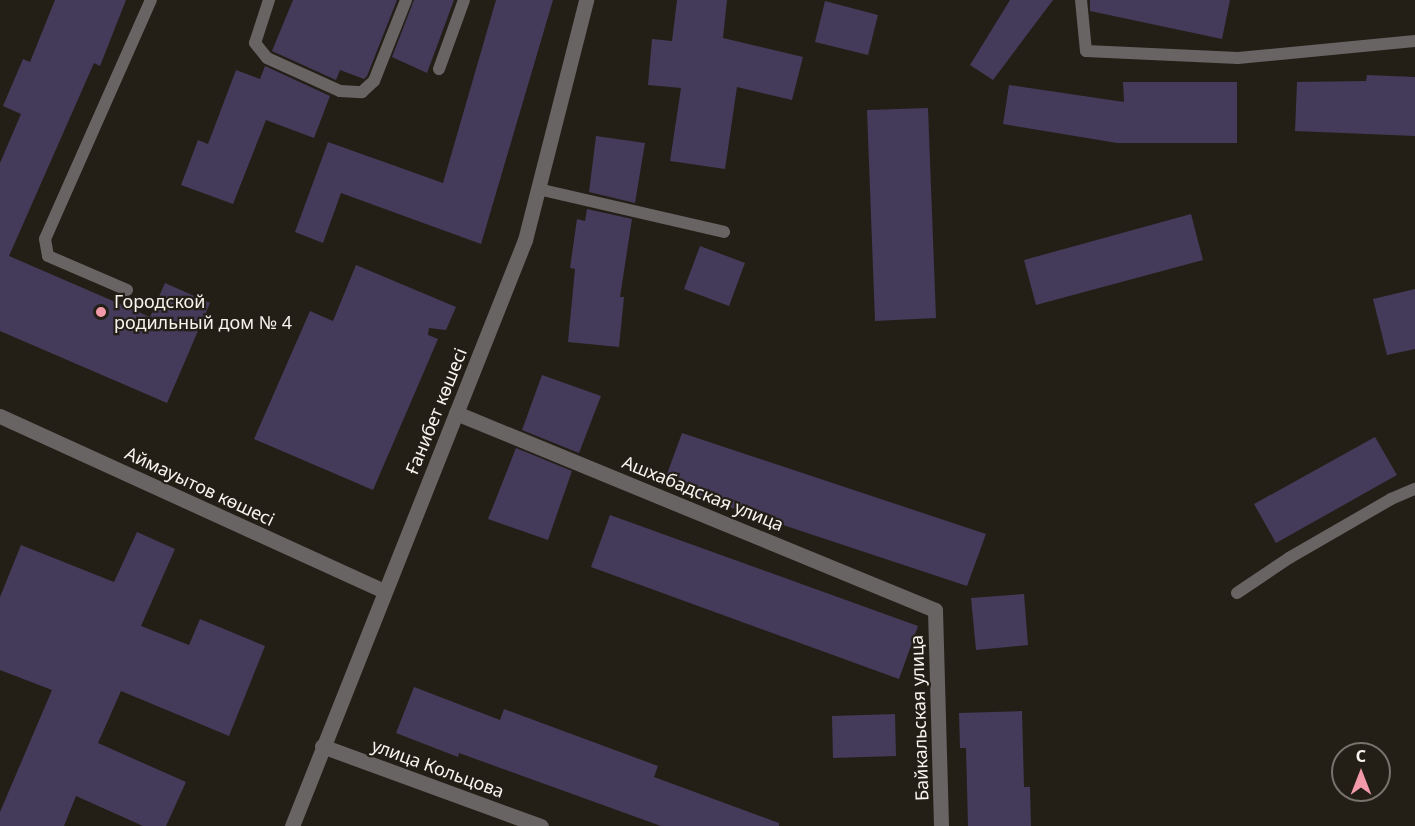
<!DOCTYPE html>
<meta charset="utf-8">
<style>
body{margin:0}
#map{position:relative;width:1415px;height:826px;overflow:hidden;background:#231f17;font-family:"Noto Sans",sans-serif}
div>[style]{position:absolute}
.building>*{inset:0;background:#433b59}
.lane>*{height:12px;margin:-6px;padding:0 6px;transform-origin:6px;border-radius:6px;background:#696464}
.street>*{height:15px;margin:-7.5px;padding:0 7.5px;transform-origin:7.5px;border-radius:7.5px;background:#696464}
.dots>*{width:16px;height:16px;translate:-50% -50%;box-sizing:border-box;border:3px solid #231f17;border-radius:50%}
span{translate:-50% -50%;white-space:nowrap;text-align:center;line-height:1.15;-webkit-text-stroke:4.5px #231f17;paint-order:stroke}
.poi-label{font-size:18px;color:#f7f4ef}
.left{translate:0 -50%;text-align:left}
.street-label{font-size:18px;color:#f7f4ef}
.north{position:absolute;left:1331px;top:742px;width:60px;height:60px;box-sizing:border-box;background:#231f17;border:2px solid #78746d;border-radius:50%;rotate:0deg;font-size:16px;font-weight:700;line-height:24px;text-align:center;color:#f7f4ef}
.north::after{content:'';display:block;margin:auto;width:21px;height:27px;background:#f39aaa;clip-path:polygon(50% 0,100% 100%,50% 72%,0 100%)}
</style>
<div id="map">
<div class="building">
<i style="clip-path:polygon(55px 0,126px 0,100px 66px,94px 63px,9px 256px,150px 317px,165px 283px,210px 303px,167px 403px,0 331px,0 163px,21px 114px,3px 106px,23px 59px,30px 62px)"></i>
<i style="clip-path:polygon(293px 0,397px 0,367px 76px,364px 79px,340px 70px,336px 80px,272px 51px)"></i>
<i style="clip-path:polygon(414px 0,454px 0,427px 73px,392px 57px)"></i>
<i style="clip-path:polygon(496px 0,553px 0,481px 244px,341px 193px,323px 243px,295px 232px,328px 142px,443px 183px)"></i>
<i style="clip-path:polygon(677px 0,727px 0,723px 38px,803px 57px,792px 100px,737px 87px,725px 169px,670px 161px,681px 88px,648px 85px,652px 39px,672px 41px)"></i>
<i style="clip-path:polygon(1010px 0,1053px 0,993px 80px,970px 65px)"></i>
<i style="clip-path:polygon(1090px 0,1230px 0,1222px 39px,1090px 11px)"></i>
<i style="clip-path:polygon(825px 1px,878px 15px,868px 55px,815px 42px)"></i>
<i style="clip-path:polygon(265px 66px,330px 96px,314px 138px,266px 120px,233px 204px,181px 185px,198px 140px,208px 144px,236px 70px,260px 79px)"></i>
<i style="clip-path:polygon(1367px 75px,1415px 77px,1415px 136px,1295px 131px,1297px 82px,1366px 81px)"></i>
<i style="clip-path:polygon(1123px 82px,1237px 82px,1237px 143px,1117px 143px,1003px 124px,1009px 85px,1124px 102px)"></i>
<i style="clip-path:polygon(928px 108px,936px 318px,875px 321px,867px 110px)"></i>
<i style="clip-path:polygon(596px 136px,645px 143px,635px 203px,589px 192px)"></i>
<i style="clip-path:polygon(587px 209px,632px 219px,620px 297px,624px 297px,619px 347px,568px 342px,575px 269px,570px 268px,577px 219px,585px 221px)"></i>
<i style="clip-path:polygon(1191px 214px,1203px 260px,1036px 305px,1024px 260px)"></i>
<i style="clip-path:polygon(700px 246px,745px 263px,729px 306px,684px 289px)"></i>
<i style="clip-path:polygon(356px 265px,456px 307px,446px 330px,429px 328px,428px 335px,438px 339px,373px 490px,254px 439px,310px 311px,333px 321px)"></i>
<i style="clip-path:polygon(1415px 289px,1415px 349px,1387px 355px,1373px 299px)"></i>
<i style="clip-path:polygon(542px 375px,601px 396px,579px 453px,522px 430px)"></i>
<i style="clip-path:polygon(682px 433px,986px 534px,967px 586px,663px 485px)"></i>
<i style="clip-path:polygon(1375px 437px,1397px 475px,1276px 543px,1254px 504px)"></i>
<i style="clip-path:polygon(516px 448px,572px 471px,548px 540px,488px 519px)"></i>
<i style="clip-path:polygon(610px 515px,918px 626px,899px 679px,591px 567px)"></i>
<i style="clip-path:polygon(137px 532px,175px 549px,141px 626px,189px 645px,200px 619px,265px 646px,229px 736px,121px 691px,98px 743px,186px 782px,166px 826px,143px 826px,76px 796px,64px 826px,0 826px,0 812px,52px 690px,0 670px,0 597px,21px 545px,114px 582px)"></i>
<i style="clip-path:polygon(1024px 594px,1028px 645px,976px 650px,971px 598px)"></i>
<i style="clip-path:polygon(414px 687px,500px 720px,504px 709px,658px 766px,654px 777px,779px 823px,779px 826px,661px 826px,459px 753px,458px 757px,396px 733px)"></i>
<i style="clip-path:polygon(1022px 711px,1024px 787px,1030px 787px,1031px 826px,968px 826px,966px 748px,960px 748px,959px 713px)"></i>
<i style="clip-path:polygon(895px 714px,896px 756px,833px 758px,832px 716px)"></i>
</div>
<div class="lane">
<i style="left:269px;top:0;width:45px;rotate:108deg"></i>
<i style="left:255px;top:43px;width:19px;rotate:51deg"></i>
<i style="left:267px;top:58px;width:80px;rotate:24.3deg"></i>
<i style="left:340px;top:91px;width:22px;rotate:3deg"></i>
<i style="left:362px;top:92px;width:16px;rotate:-43deg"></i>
<i style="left:374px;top:81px;width:87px;rotate:-68.4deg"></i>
<i style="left:1081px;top:0;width:51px;rotate:84.4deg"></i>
<i style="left:1086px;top:51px;width:152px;rotate:2.6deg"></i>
<i style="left:1238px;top:58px;width:178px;rotate:-5.5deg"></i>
<i style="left:439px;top:69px;width:73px;rotate:-70.1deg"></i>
<i style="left:538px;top:189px;width:191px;rotate:13deg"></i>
<i style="left:127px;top:290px;width:86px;rotate:-156.7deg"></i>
<i style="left:48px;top:256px;width:17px;rotate:-100deg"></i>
<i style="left:45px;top:239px;width:261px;rotate:-66.1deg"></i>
<i style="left:1237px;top:593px;width:63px;rotate:-33.9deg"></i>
<i style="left:1289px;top:558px;width:118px;rotate:-30deg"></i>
<i style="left:1391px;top:499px;width:26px;rotate:-23deg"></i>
</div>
<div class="street">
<i style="left:456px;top:413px;width:518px;rotate:22.36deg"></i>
<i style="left:935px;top:610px;width:216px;rotate:88.4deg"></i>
<i style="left:0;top:416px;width:422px;rotate:24.5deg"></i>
<i style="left:322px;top:746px;width:233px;rotate:20.1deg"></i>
<i style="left:292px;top:826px;width:631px;rotate:-68.32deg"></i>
<i style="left:525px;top:240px;width:248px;rotate:-75.7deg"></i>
</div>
<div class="dots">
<i style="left:101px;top:312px;background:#f39aaa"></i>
</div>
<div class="poi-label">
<span class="left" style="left:114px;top:312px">Городской<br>родильный дом № 4</span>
</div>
<div class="street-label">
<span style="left:436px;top:411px;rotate:-68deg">Ғанибет көшесі</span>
<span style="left:200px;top:486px;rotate:25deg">Аймауытов көшесі</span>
<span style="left:703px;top:493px;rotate:22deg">Ашхабадская улица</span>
<span style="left:919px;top:718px;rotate:-92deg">Байкальская улица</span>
<span style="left:438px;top:768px;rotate:20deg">улица Кольцова</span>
</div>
<div class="north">С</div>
</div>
